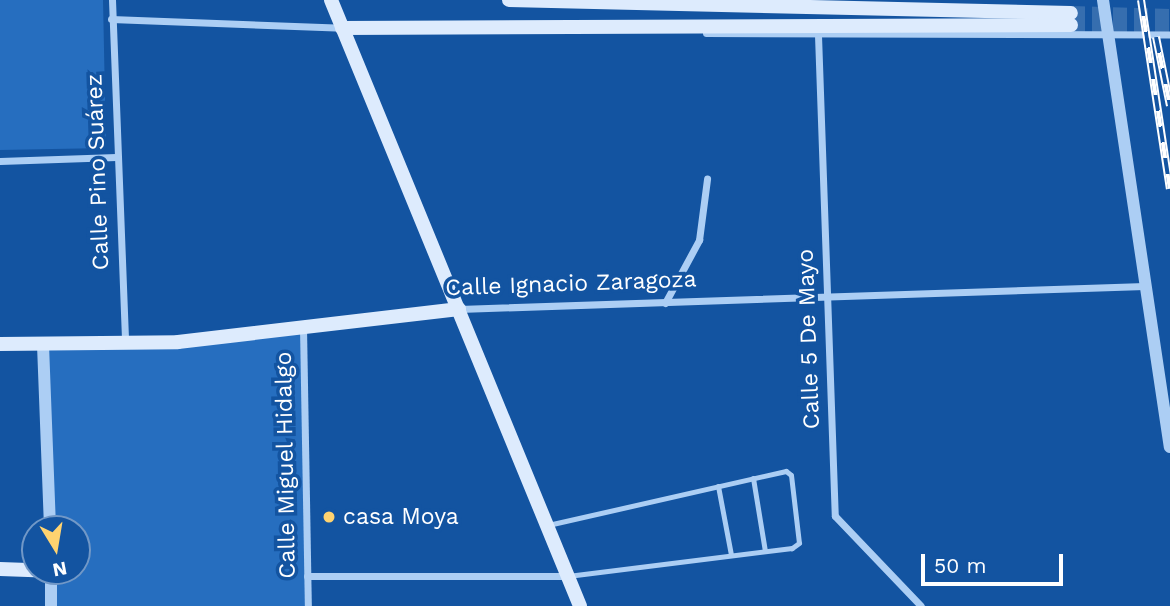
<!DOCTYPE html>
<meta charset="utf-8">
<style>
body{margin:0}
#map{position:relative;width:1170px;height:606px;overflow:hidden;background:#1354a1;font-family:"Work Sans",sans-serif}
div>[style]{position:absolute}
.green>*{inset:0;background:#266ebf}
.secondary-tunnel>*{height:14px;margin-top:-7px;transform-origin:0;background:repeating-linear-gradient(90deg,#366eaf 0 14px,transparent 0 21px)}
.service>*{height:5px;margin:-2.5px;padding:0 2.5px;transform-origin:2.5px;border-radius:2.5px;background:#accef4}
.minor>*{height:7px;margin:-3.5px;padding:0 3.5px;transform-origin:3.5px;border-radius:3.5px;background:#accef4}
.tertiary>*{height:12px;margin:-6px;padding:0 6px;transform-origin:6px;border-radius:6px;background:#accef4}
.secondary>*{height:14px;margin:-7px;padding:0 7px;transform-origin:7px;border-radius:7px;background:#ddebfd}
.rail>*{height:8px;margin-top:-4px;transform-origin:0;background:repeating-linear-gradient(90deg,#1354a1 0 16px,#fff 0 32px);box-sizing:border-box;border-block:2px solid #fff}
.dots>*{width:19px;height:19px;translate:-50% -50%;box-sizing:border-box;border:4px solid #1354a1;border-radius:50%}
span{translate:-50% -50%;white-space:nowrap;text-align:center;line-height:1.15;-webkit-text-stroke:7px #1354a1;paint-order:stroke}
.street-label{font-size:23px;color:#fff}
.poi-label{font-size:23px;color:#fff}
.left{translate:0 -50%;text-align:left}
.north{position:absolute;left:21px;top:515px;width:70px;height:70px;box-sizing:border-box;background:#1354a1;border:2px solid #7198c7;border-radius:50%;rotate:169deg;font-size:19px;font-weight:700;line-height:28px;text-align:center;color:#fff}
.north::after{content:'';display:block;margin:auto;width:24px;height:32px;background:#ffd370;clip-path:polygon(50% 0,100% 100%,50% 72%,0 100%)}
.scale{position:absolute;left:921px;top:554px;width:142px;height:32px;box-sizing:border-box;border:4px solid #fff;border-top:0;padding-left:9px;font-size:21px;line-height:24px;white-space:nowrap;color:#fff;-webkit-text-stroke:5px #1354a1;paint-order:stroke}
</style>
<div id="map">
<div class="green">
<i style="clip-path:polygon(0 0,103px 0,106px 148px,0 150px)"></i>
<i style="clip-path:polygon(303px 323px,308px 606px,51px 606px,51px 571px,77px 571px,77px 529px,50px 529px,43px 345px,178px 342px)"></i>
</div>
<div class="secondary-tunnel">
<i style="left:1071px;top:13px;width:99px;rotate:1.7deg"></i>
<i style="left:1071px;top:25px;width:99px;rotate:1.2deg"></i>
</div>
<div class="service">
<i style="left:753px;top:478px;width:74px;rotate:80.7deg"></i>
<i style="left:718px;top:486px;width:70px;rotate:79.3deg"></i>
<i style="left:548px;top:525px;width:244px;rotate:-12.8deg"></i>
<i style="left:786px;top:471px;width:6px;rotate:39deg"></i>
<i style="left:791px;top:475px;width:68px;rotate:83.3deg"></i>
<i style="left:799px;top:543px;width:9px;rotate:144deg"></i>
<i style="left:792px;top:548px;width:226px;rotate:172.9deg"></i>
</div>
<div class="minor">
<i style="left:112px;top:0;width:343px;rotate:87.8deg"></i>
<i style="left:111px;top:19px;width:231px;rotate:2.2deg"></i>
<i style="left:706px;top:33px;width:464px;rotate:0.2deg"></i>
<i style="left:818px;top:35px;width:481px;rotate:88deg"></i>
<i style="left:835px;top:516px;width:124px;rotate:46.3deg"></i>
<i style="left:0;top:161px;width:116px;rotate:-2deg"></i>
<i style="left:665px;top:303px;width:72px;rotate:-61.6deg"></i>
<i style="left:699px;top:240px;width:62px;rotate:-82.5deg"></i>
<i style="left:459px;top:309px;width:686px;rotate:-1.92deg"></i>
<i style="left:303px;top:327px;width:279px;rotate:89deg"></i>
<i style="left:307px;top:576px;width:261px"></i>
</div>
<div class="tertiary">
<i style="left:1103px;top:0;width:452px;rotate:81.5deg"></i>
<i style="left:43px;top:345px;width:184px;rotate:87.8deg"></i>
<i style="left:51px;top:571px;width:35px;rotate:90deg"></i>
</div>
<div class="secondary">
<i style="left:331px;top:0;width:655px;rotate:67.66deg"></i>
<i style="left:509px;top:0;width:562px;rotate:1.33deg"></i>
<i style="left:342px;top:28px;width:729px;rotate:-0.24deg"></i>
<i style="left:0;top:344px;width:178px;rotate:-0.6deg"></i>
<i style="left:178px;top:342px;width:283px;rotate:-6.7deg"></i>
<i style="left:0;top:569px;width:35px;rotate:2deg"></i>
</div>
<div class="rail">
<i style="left:1141px;top:0;width:191px;rotate:81.3deg"></i>
<i style="left:1156px;top:37px;width:70px;rotate:78.5deg"></i>
</div>
<div class="dots">
<i style="left:329px;top:517px;background:#ffd370"></i>
</div>
<div class="street-label">
<span style="left:98px;top:172px;rotate:-92deg">Calle Pino Suárez</span>
<span style="left:571px;top:284px;rotate:-2deg">Calle Ignacio Zaragoza</span>
<span style="left:809px;top:339px;rotate:-92deg">Calle 5 De Mayo</span>
<span style="left:286px;top:465px;rotate:-91deg">Calle Miguel Hidalgo</span>
</div>
<div class="poi-label">
<span class="left" style="left:343px;top:517px">casa Moya</span>
</div>
<div class="north">N</div>
<div class="scale">50 m</div>
</div>
